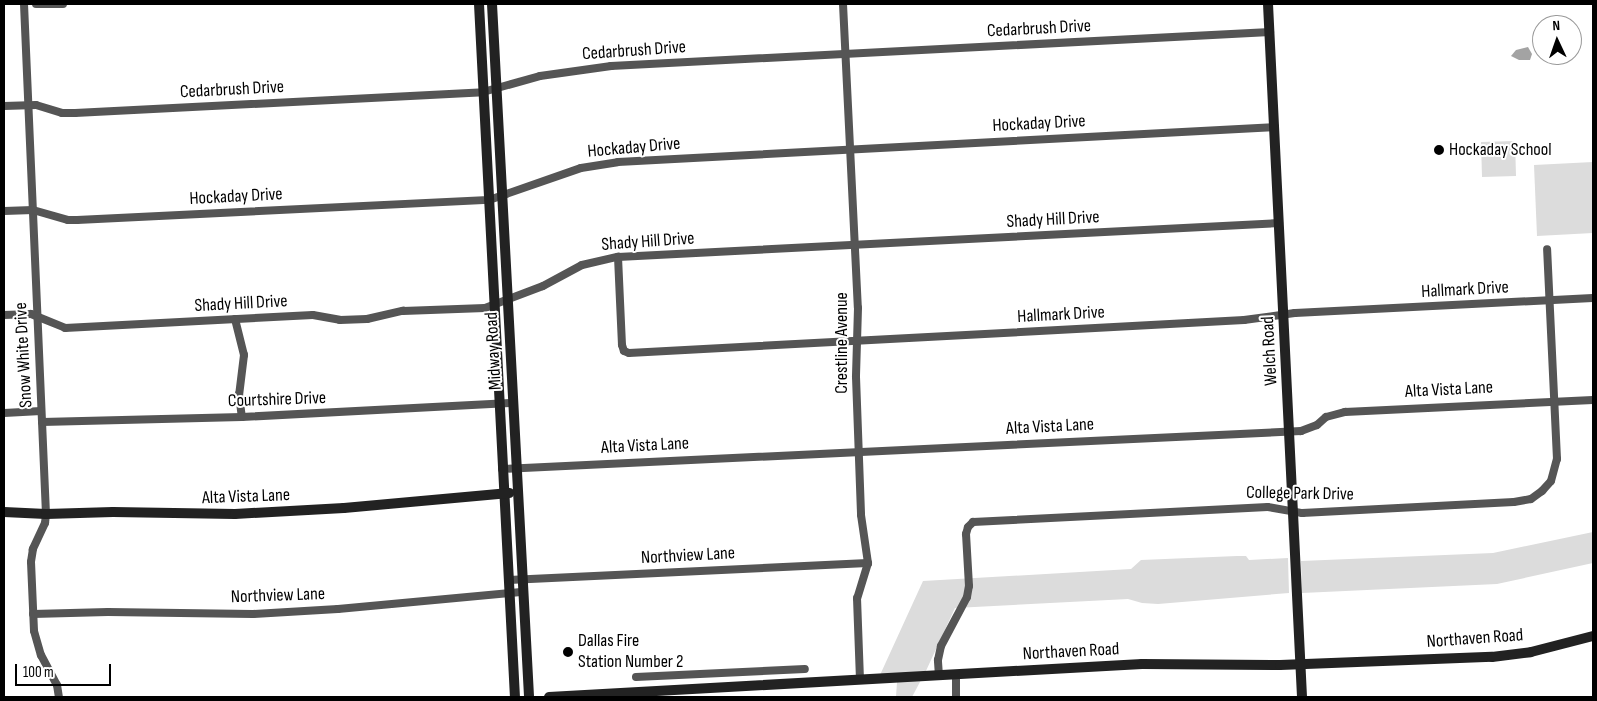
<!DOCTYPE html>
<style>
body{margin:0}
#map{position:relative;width:1597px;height:701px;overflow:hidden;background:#fff;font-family:"Sofia Sans Condensed",sans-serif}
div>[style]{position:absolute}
.green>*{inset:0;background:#dcdcdc}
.water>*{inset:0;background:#a3a3a3}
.street>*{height:8px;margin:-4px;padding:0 4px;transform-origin:4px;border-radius:4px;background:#555}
.secondary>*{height:10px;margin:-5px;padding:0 5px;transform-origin:5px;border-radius:5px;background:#222}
.dots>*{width:14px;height:14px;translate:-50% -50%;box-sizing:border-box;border:2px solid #fff;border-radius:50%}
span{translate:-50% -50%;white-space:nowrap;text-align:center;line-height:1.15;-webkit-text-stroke:4px #fff;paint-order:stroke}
.street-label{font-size:18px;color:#000}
.poi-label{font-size:18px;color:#000}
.left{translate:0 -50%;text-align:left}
.frame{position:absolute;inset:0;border:5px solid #000;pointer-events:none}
.north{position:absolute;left:1532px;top:15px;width:50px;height:50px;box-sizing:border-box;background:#fff;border:1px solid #999;border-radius:50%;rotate:357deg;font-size:14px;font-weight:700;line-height:20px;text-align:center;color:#000}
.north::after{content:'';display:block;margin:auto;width:18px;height:22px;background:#000;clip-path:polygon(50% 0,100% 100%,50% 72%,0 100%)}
.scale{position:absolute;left:15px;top:664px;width:96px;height:22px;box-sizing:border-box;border:2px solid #000;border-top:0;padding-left:6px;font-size:15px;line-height:18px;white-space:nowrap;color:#000;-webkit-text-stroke:4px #fff;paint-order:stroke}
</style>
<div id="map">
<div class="green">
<i style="clip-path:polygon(1515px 141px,1516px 176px,1482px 177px,1481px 142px)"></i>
<i style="clip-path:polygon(1593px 162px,1593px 233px,1537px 236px,1534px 165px)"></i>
<i style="clip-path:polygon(1593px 532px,1593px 563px,1497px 584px,1302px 593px,1301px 561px,1493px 553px)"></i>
<i style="clip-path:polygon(1237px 556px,1246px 556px,1249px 560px,1288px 558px,1289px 593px,1158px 604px,1142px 603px,1128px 599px,955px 608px,925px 673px,880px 675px,923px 581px,1131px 569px,1141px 560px)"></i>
<i style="clip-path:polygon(921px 680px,912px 697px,896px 697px,897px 682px)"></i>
</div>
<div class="water">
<i style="clip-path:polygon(1528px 47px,1532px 54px,1530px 60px,1519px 60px,1511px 56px,1516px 50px)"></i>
</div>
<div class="street">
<i style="left:24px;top:4px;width:510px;rotate:87.53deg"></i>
<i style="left:46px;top:514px;width:9px;rotate:96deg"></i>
<i style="left:45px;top:523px;width:29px;rotate:115deg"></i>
<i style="left:33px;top:549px;width:13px;rotate:99deg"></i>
<i style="left:31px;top:562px;width:69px;rotate:87.5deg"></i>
<i style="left:34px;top:631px;width:25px;rotate:74deg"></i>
<i style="left:41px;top:655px;width:34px;rotate:62deg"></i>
<i style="left:57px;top:685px;width:12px;rotate:81deg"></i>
<i style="left:36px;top:4px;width:27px"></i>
<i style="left:843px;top:4px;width:304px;rotate:87.2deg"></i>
<i style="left:858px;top:308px;width:69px;rotate:91.7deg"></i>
<i style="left:856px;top:377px;width:138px;rotate:87.9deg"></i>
<i style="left:861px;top:515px;width:49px;rotate:81.7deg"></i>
<i style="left:868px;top:563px;width:37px;rotate:107deg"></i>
<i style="left:857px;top:598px;width:82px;rotate:87.9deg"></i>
<i style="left:4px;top:106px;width:32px;rotate:-2deg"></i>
<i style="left:36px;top:105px;width:27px;rotate:17deg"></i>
<i style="left:62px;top:113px;width:13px"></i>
<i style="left:75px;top:113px;width:409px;rotate:-2.9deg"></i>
<i style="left:483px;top:92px;width:59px;rotate:-15.7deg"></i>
<i style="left:540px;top:76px;width:72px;rotate:-8deg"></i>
<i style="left:611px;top:66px;width:660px;rotate:-2.95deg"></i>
<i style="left:4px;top:211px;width:29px;rotate:-2deg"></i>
<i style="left:33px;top:210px;width:36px;rotate:16deg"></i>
<i style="left:68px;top:220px;width:9px"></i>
<i style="left:77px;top:220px;width:412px;rotate:-2.8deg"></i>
<i style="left:489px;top:200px;width:97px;rotate:-19.2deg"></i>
<i style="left:581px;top:168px;width:37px;rotate:-9deg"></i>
<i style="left:618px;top:162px;width:658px;rotate:-3.05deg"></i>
<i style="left:618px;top:257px;width:88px;rotate:87.4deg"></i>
<i style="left:622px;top:345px;width:6px;rotate:72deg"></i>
<i style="left:624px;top:351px;width:5px;rotate:22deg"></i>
<i style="left:629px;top:353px;width:616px;rotate:-3.07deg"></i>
<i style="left:1244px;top:320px;width:51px;rotate:-7.8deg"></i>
<i style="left:1295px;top:313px;width:298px;rotate:-2.9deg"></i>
<i style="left:4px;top:315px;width:27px;rotate:-2deg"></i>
<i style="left:31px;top:314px;width:37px;rotate:22deg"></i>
<i style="left:65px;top:328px;width:248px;rotate:-3deg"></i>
<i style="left:313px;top:315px;width:27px;rotate:10deg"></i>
<i style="left:340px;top:320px;width:27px;rotate:-2deg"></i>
<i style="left:367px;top:319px;width:37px;rotate:-13deg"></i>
<i style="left:403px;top:311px;width:82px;rotate:-2.1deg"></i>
<i style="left:485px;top:308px;width:62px;rotate:-20.8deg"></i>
<i style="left:543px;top:286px;width:44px;rotate:-28.3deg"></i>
<i style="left:582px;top:265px;width:37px;rotate:-13deg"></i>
<i style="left:618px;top:257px;width:662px;rotate:-2.94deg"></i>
<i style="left:235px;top:319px;width:37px;rotate:76deg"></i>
<i style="left:244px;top:355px;width:39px;rotate:97deg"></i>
<i style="left:239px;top:394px;width:23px;rotate:83deg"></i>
<i style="left:4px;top:413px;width:37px;rotate:-3deg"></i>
<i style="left:42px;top:422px;width:200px;rotate:-1.4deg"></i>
<i style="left:242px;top:417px;width:271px;rotate:-3deg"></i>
<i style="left:502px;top:469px;width:800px;rotate:-2.72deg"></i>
<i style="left:1301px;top:431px;width:17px;rotate:-21deg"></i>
<i style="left:1317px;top:425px;width:12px;rotate:-42deg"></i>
<i style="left:1326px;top:417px;width:20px;rotate:-15deg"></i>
<i style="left:1345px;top:412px;width:248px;rotate:-2.8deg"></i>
<i style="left:509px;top:580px;width:359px;rotate:-2.7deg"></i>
<i style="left:33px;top:614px;width:75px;rotate:-1.5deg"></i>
<i style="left:108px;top:612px;width:145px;rotate:0.8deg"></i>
<i style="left:253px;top:614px;width:85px;rotate:-3.4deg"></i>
<i style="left:338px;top:609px;width:186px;rotate:-5.3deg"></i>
<i style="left:956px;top:675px;width:22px;rotate:90deg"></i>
<i style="left:939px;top:676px;width:16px;rotate:-94deg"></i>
<i style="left:938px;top:660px;width:14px;rotate:-78deg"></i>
<i style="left:941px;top:646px;width:55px;rotate:-62deg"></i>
<i style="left:967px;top:597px;width:11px;rotate:-80deg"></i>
<i style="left:969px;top:586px;width:52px;rotate:-93.3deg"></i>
<i style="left:966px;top:534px;width:7px;rotate:-74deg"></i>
<i style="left:968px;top:527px;width:7px;rotate:-45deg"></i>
<i style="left:973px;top:522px;width:295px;rotate:-2.9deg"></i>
<i style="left:1268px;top:507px;width:35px;rotate:10deg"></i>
<i style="left:1302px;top:513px;width:212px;rotate:-3deg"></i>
<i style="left:1514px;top:502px;width:17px;rotate:-10deg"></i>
<i style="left:1531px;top:499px;width:14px;rotate:-36deg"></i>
<i style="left:1542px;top:491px;width:13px;rotate:-48deg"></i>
<i style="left:1551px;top:481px;width:23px;rotate:-75deg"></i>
<i style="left:1557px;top:459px;width:210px;rotate:-92.7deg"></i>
<i style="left:636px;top:677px;width:169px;rotate:-2.7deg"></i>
</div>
<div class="secondary">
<i style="left:479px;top:4px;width:694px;rotate:87.03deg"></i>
<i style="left:492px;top:4px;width:694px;rotate:86.94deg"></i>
<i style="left:1268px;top:4px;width:694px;rotate:87.19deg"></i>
<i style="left:4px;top:512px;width:42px;rotate:2.7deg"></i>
<i style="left:46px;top:514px;width:67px;rotate:-1.7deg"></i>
<i style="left:113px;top:512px;width:122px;rotate:0.9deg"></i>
<i style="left:235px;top:514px;width:109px;rotate:-3.2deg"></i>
<i style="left:344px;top:508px;width:166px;rotate:-5.2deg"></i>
<i style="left:549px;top:697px;width:594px;rotate:-3.19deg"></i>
<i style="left:1142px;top:664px;width:138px;rotate:0.4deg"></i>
<i style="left:1280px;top:665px;width:212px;rotate:-2.2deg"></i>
<i style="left:1492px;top:657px;width:39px;rotate:-7deg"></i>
<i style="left:1531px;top:652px;width:64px;rotate:-14.5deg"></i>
</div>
<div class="dots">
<i style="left:1439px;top:150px;background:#000"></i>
<i style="left:568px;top:652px;background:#000"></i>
</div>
<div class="street-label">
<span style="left:1039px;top:29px;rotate:-3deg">Cedarbrush Drive</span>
<span style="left:634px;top:51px;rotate:-4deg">Cedarbrush Drive</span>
<span style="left:232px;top:90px;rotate:-3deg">Cedarbrush Drive</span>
<span style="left:1039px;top:124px;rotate:-3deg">Hockaday Drive</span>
<span style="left:634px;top:148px;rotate:-5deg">Hockaday Drive</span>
<span style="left:236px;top:197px;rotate:-3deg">Hockaday Drive</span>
<span style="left:1053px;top:220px;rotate:-3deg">Shady Hill Drive</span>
<span style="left:648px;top:242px;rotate:-4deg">Shady Hill Drive</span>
<span style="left:1465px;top:290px;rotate:-3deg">Hallmark Drive</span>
<span style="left:241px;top:304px;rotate:-3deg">Shady Hill Drive</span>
<span style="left:1061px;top:315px;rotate:-3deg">Hallmark Drive</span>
<span style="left:842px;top:343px;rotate:-90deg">Crestline Avenue</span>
<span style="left:494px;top:351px;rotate:-93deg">Midway Road</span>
<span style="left:1270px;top:351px;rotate:-93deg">Welch Road</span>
<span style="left:24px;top:355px;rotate:-93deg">Snow White Drive</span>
<span style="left:1449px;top:390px;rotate:-3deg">Alta Vista Lane</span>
<span style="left:277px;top:400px;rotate:-2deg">Courtshire Drive</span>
<span style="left:1050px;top:427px;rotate:-3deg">Alta Vista Lane</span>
<span style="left:645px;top:446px;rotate:-3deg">Alta Vista Lane</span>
<span style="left:1300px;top:494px;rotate:1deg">College Park Drive</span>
<span style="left:246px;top:497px;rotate:-2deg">Alta Vista Lane</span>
<span style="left:688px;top:556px;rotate:-3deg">Northview Lane</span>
<span style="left:278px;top:596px;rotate:-2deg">Northview Lane</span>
<span style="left:1475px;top:639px;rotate:-4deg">Northaven Road</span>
<span style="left:1071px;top:652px;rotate:-3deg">Northaven Road</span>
</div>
<div class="poi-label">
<span class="left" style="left:1449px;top:150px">Hockaday School</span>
<span class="left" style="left:578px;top:652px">Dallas Fire<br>Station Number 2</span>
</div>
<div class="frame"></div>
<div class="north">N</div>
<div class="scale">100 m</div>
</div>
